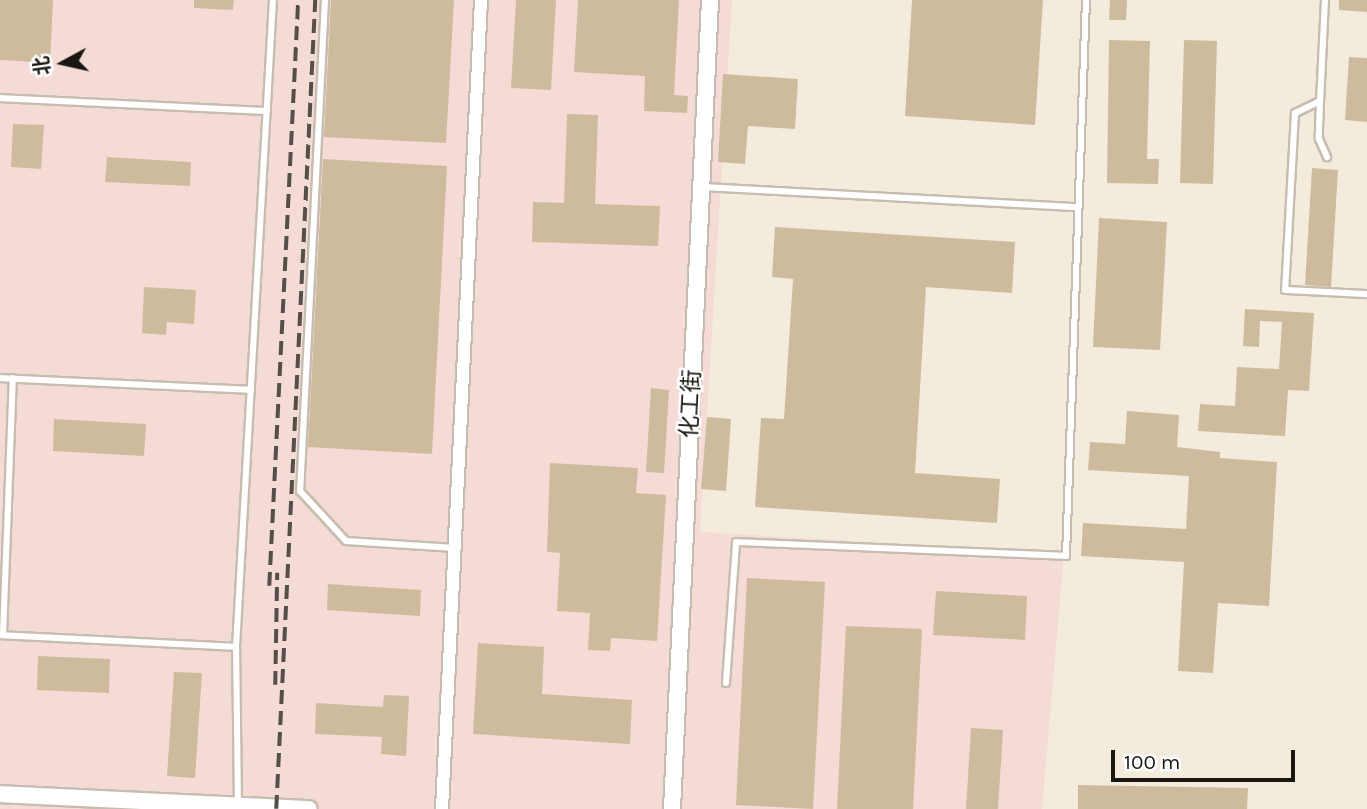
<!DOCTYPE html>
<meta charset="utf-8">
<style>
body{margin:0}
#map{position:relative;width:1367px;height:809px;overflow:hidden;background:#f3ebdc;font-family:Karla,"Noto Sans SC",sans-serif}
div>[style]{position:absolute}
.industrial>*{inset:0;background:#f5dbd5}
.building>*{inset:0;background:#cebb9d}
.roads{filter:drop-shadow(2px 0 #c6bdb0) drop-shadow(-2px 0 #c6bdb0) drop-shadow(0 2px #c6bdb0) drop-shadow(0 -2px #c6bdb0)}
.service>*{height:6px;margin:-3px;padding:0 3px;transform-origin:3px;border-radius:3px;background:#fff}
.minor>*{height:12px;margin:-6px;padding:0 6px;transform-origin:6px;border-radius:6px;background:#fff}
.tertiary>*{height:16px;margin:-8px;padding:0 8px;transform-origin:8px;border-radius:8px;background:#fff}
.rail>*{height:3.5px;margin-top:-1.75px;transform-origin:0;background:repeating-linear-gradient(90deg,#544f48 0 14px,transparent 0 21px)}
span{translate:-50% -50%;white-space:nowrap;text-align:center;line-height:1.15;-webkit-text-stroke:5px #fff;paint-order:stroke}
.street-label{font-size:23px;color:#1a1712}
.north{position:absolute;left:28px;top:28px;width:70px;height:70px;-webkit-text-stroke:5px #fff;paint-order:stroke;rotate:262deg;font-size:19px;font-weight:700;line-height:28px;text-align:center;color:#1a1712}
.north::after{content:'';display:block;margin:auto;width:24px;height:32px;background:#1a1712;clip-path:polygon(50% 0,100% 100%,50% 72%,0 100%)}
.scale{position:absolute;left:1111px;top:750px;width:184px;height:32px;box-sizing:border-box;border:4px solid #1a1712;border-top:0;padding-left:9px;font-size:21px;line-height:24px;white-space:nowrap;color:#1a1712;-webkit-text-stroke:5px #fff;paint-order:stroke}
</style>
<div id="map">
<div class="industrial">
<i style="clip-path:polygon(0 0,732px 0,700px 532px,1064px 554px,1042px 809px,0 809px)"></i>
</div>
<div class="building">
<i style="clip-path:polygon(0 0,53px 0,50px 63px,0 60px)"></i>
<i style="clip-path:polygon(194px 0,234px 0,233px 10px,194px 8px)"></i>
<i style="clip-path:polygon(331px 0,454px 0,446px 143px,324px 137px)"></i>
<i style="clip-path:polygon(516px 0,556px 0,551px 90px,511px 88px)"></i>
<i style="clip-path:polygon(578px 0,679px 0,674px 95px,688px 96px,687px 113px,644px 111px,645px 76px,574px 72px)"></i>
<i style="clip-path:polygon(912px 0,1043px 0,1035px 125px,905px 116px)"></i>
<i style="clip-path:polygon(1110px 0,1127px 0,1126px 20px,1109px 20px)"></i>
<i style="clip-path:polygon(1339px 0,1367px 0,1367px 12px,1339px 10px)"></i>
<i style="clip-path:polygon(1109px 40px,1150px 41px,1147px 159px,1159px 159px,1158px 184px,1107px 183px)"></i>
<i style="clip-path:polygon(1184px 40px,1217px 41px,1213px 184px,1180px 183px)"></i>
<i style="clip-path:polygon(1349px 57px,1367px 58px,1367px 122px,1345px 120px)"></i>
<i style="clip-path:polygon(723px 74px,798px 79px,795px 129px,748px 126px,745px 164px,718px 162px)"></i>
<i style="clip-path:polygon(567px 114px,598px 115px,595px 204px,660px 206px,658px 246px,532px 242px,533px 202px,564px 203px)"></i>
<i style="clip-path:polygon(13px 124px,44px 125px,41px 169px,11px 167px)"></i>
<i style="clip-path:polygon(107px 157px,191px 162px,190px 186px,105px 182px)"></i>
<i style="clip-path:polygon(323px 159px,447px 166px,432px 454px,308px 447px)"></i>
<i style="clip-path:polygon(1312px 168px,1338px 170px,1331px 287px,1305px 285px)"></i>
<i style="clip-path:polygon(1099px 218px,1167px 222px,1160px 350px,1093px 347px)"></i>
<i style="clip-path:polygon(775px 227px,1015px 242px,1012px 293px,926px 287px,915px 473px,1000px 479px,997px 523px,755px 507px,761px 418px,784px 419px,793px 279px,772px 277px)"></i>
<i style="clip-path:polygon(144px 287px,196px 290px,194px 324px,167px 322px,166px 335px,142px 333px)"></i>
<i style="clip-path:polygon(1245px 309px,1314px 313px,1309px 391px,1288px 390px,1285px 436px,1198px 431px,1200px 404px,1235px 406px,1237px 367px,1279px 369px,1282px 322px,1260px 321px,1259px 347px,1243px 346px)"></i>
<i style="clip-path:polygon(651px 388px,669px 390px,664px 473px,646px 472px)"></i>
<i style="clip-path:polygon(1127px 411px,1179px 415px,1177px 447px,1220px 452px,1220px 458px,1277px 462px,1269px 606px,1218px 603px,1213px 673px,1178px 671px,1184px 562px,1081px 556px,1083px 523px,1186px 529px,1189px 476px,1088px 470px,1090px 442px,1125px 444px)"></i>
<i style="clip-path:polygon(707px 417px,731px 419px,726px 491px,701px 489px)"></i>
<i style="clip-path:polygon(54px 419px,146px 424px,144px 456px,53px 451px)"></i>
<i style="clip-path:polygon(550px 463px,638px 468px,636px 493px,666px 495px,657px 641px,611px 638px,610px 651px,588px 650px,590px 613px,557px 611px,560px 553px,547px 552px)"></i>
<i style="clip-path:polygon(747px 578px,825px 582px,813px 809px,736px 805px)"></i>
<i style="clip-path:polygon(328px 584px,421px 590px,420px 616px,327px 610px)"></i>
<i style="clip-path:polygon(936px 591px,1027px 596px,1025px 640px,933px 635px)"></i>
<i style="clip-path:polygon(846px 626px,922px 629px,913px 809px,837px 809px)"></i>
<i style="clip-path:polygon(478px 643px,544px 647px,542px 694px,632px 700px,630px 744px,473px 734px)"></i>
<i style="clip-path:polygon(38px 656px,110px 659px,109px 693px,37px 690px)"></i>
<i style="clip-path:polygon(174px 672px,202px 673px,195px 778px,167px 776px)"></i>
<i style="clip-path:polygon(384px 695px,409px 696px,406px 756px,381px 754px,382px 737px,315px 734px,316px 703px,383px 707px)"></i>
<i style="clip-path:polygon(971px 728px,1003px 730px,998px 809px,966px 809px)"></i>
<i style="clip-path:polygon(1078px 785px,1248px 788px,1247px 809px,1078px 809px)"></i>
</div>
<div class="roads">
<div class="service">
<i style="left:325px;top:0;width:492px;rotate:92.9deg"></i>
<i style="left:300px;top:491px;width:68px;rotate:47.4deg"></i>
<i style="left:346px;top:541px;width:109px;rotate:3.7deg"></i>
<i style="left:1325px;top:0;width:101px;rotate:92.8deg"></i>
<i style="left:1320px;top:101px;width:28px;rotate:154deg"></i>
<i style="left:1295px;top:113px;width:177px;rotate:93.2deg"></i>
<i style="left:1285px;top:290px;width:82px;rotate:2.8deg"></i>
<i style="left:0;top:98px;width:267px;rotate:2.8deg"></i>
<i style="left:1320px;top:101px;width:38px;rotate:92deg"></i>
<i style="left:1319px;top:139px;width:20px;rotate:66deg"></i>
<i style="left:702px;top:187px;width:373px;rotate:3.1deg"></i>
<i style="left:0;top:378px;width:251px;rotate:2.7deg"></i>
<i style="left:0;top:635px;width:236px;rotate:2.9deg"></i>
<i style="left:3px;top:635px;width:257px;rotate:-87.8deg"></i>
<i style="left:726px;top:683px;width:141px;rotate:-85.9deg"></i>
<i style="left:736px;top:542px;width:330px;rotate:2.4deg"></i>
<i style="left:1066px;top:556px;width:556px;rotate:-87.94deg"></i>
<i style="left:238px;top:805px;width:158px;rotate:-90.7deg"></i>
<i style="left:236px;top:647px;width:648px;rotate:-86.73deg"></i>
</div>
<div class="minor">
<i style="left:442px;top:809px;width:810px;rotate:-87.24deg"></i>
</div>
<div class="tertiary">
<i style="left:0;top:794px;width:309px;rotate:2.8deg"></i>
<i style="left:672px;top:809px;width:810px;rotate:-87.31deg"></i>
</div>
</div>
<div class="rail">
<i style="left:269px;top:586px;width:587px;rotate:-87.17deg"></i>
<i style="left:275px;top:685px;width:112px;rotate:-89deg"></i>
<i style="left:276px;top:809px;width:810px;rotate:-87.24deg"></i>
</div>
<div class="street-label">
<span style="left:691px;top:404px;rotate:-87deg">化工街</span>
</div>
<div class="north">北</div>
<div class="scale">100 m</div>
</div>
